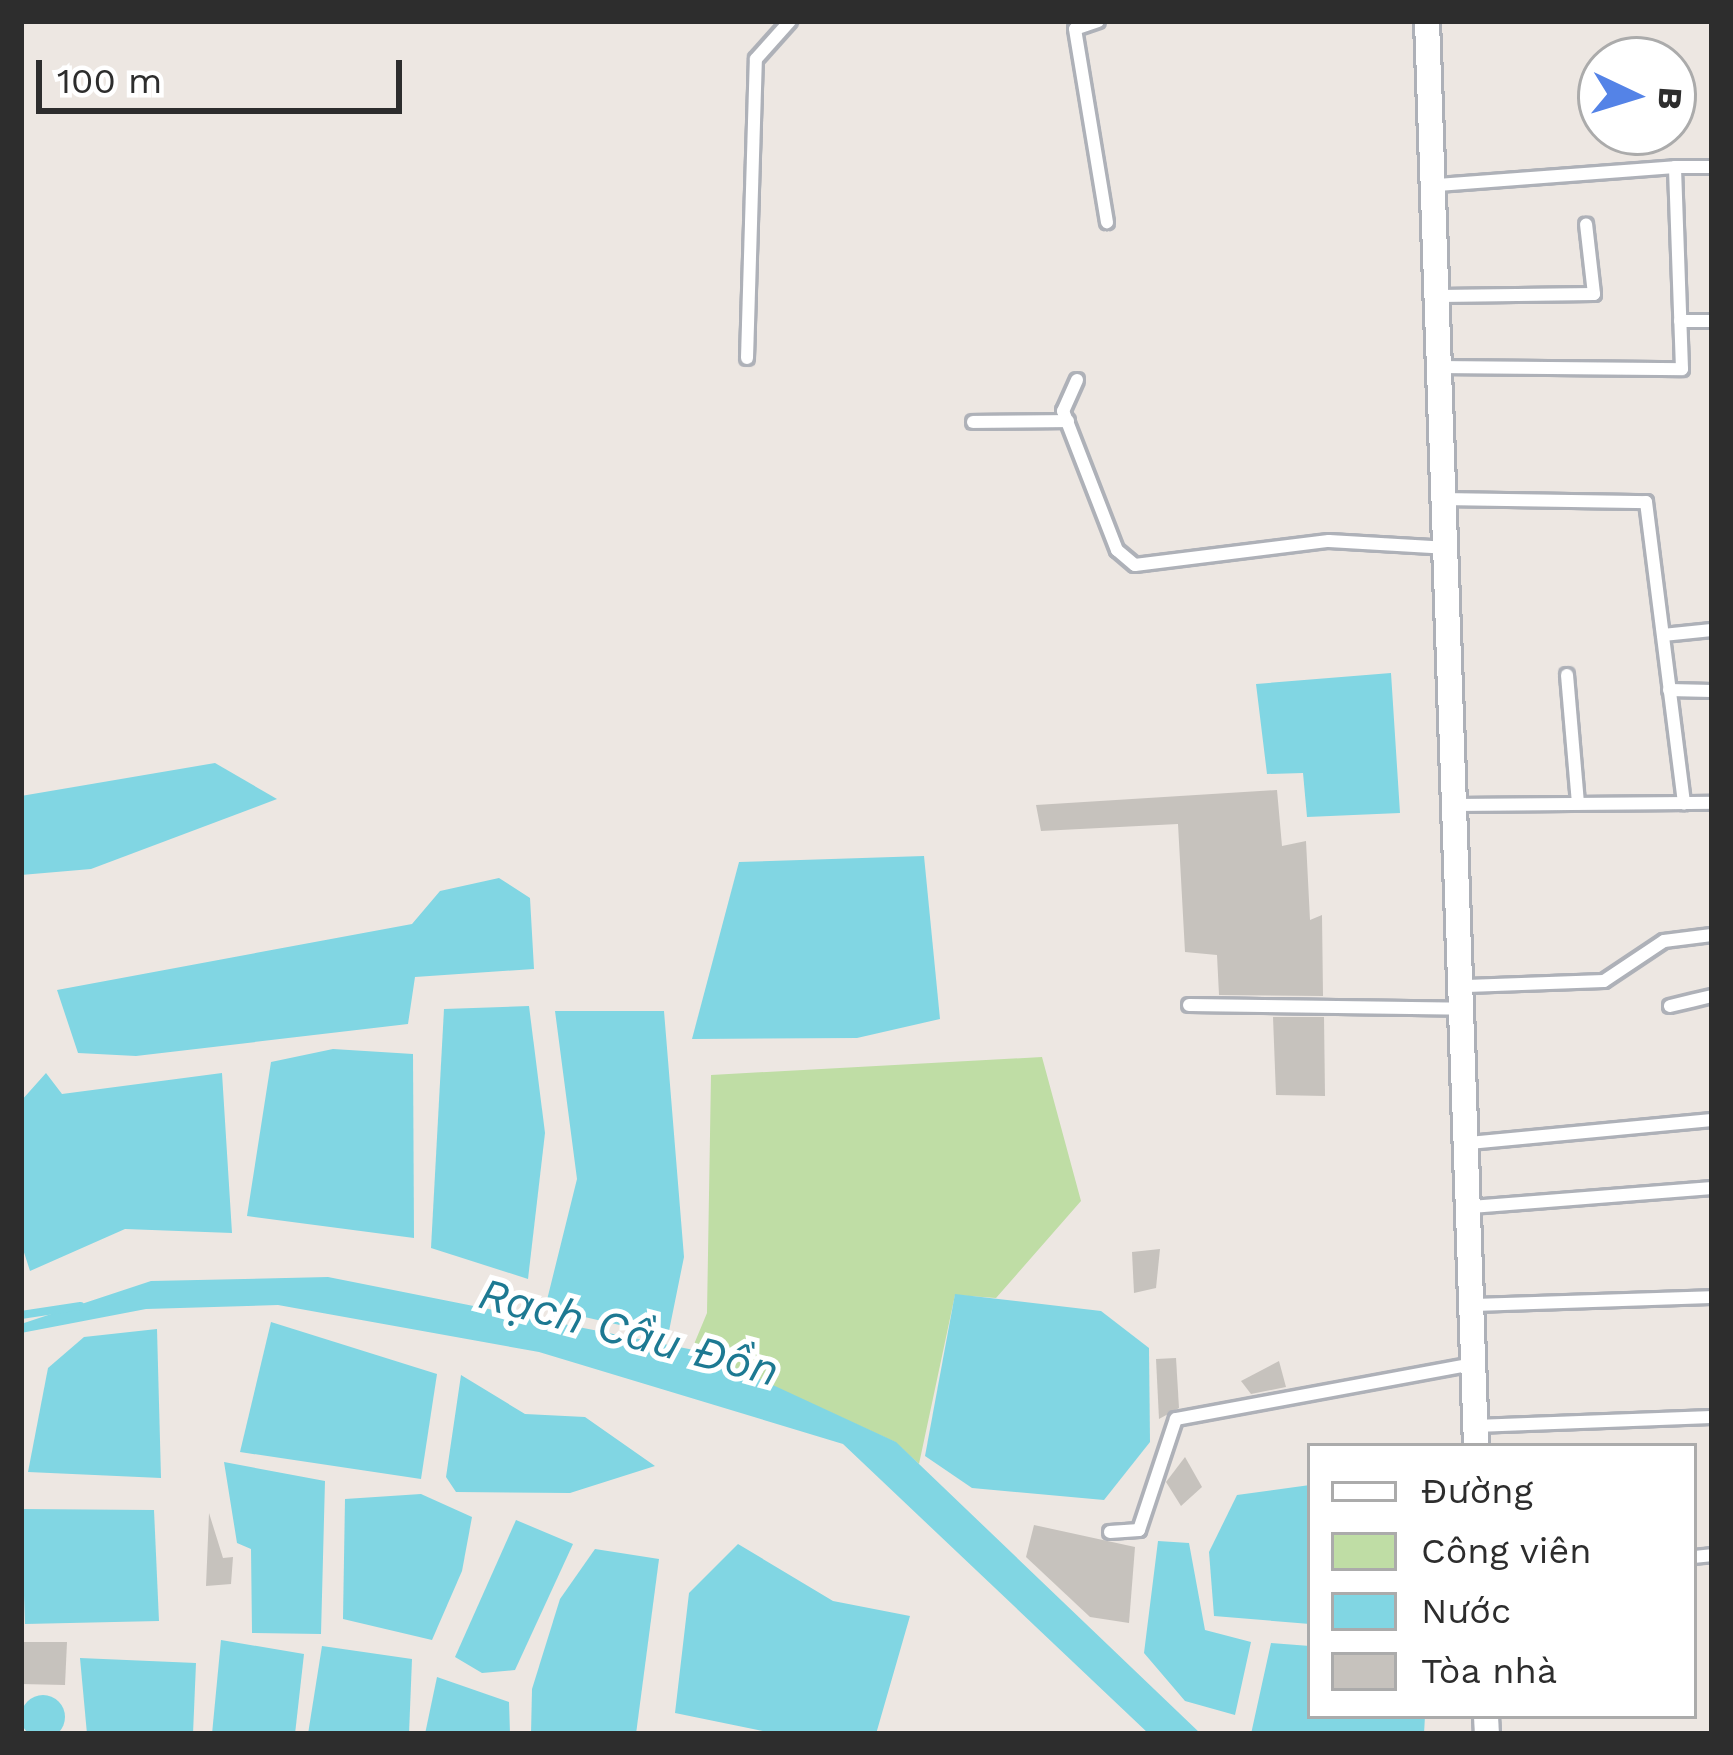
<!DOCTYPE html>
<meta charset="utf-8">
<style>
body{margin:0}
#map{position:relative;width:1733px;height:1755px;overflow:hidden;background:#ede7e2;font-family:"Work Sans",sans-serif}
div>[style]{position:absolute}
.green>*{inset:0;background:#bfdda5}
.water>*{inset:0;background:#81d6e3}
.round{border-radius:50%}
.stream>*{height:8px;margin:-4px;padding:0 4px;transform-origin:4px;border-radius:4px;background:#81d6e3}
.building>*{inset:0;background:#c6c2bd}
.roads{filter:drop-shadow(3px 0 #aeb1b8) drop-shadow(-3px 0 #aeb1b8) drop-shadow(0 3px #aeb1b8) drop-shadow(0 -3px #aeb1b8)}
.service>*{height:12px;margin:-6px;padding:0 6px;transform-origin:6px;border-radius:6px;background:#fff}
.minor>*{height:24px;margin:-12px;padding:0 12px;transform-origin:12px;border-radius:12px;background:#fff}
span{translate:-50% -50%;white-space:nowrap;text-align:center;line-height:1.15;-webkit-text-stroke:10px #fff;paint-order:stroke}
.water-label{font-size:45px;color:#1d7992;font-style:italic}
.frame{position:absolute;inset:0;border:24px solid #2d2d2d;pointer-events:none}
.legend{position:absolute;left:1307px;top:1443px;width:390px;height:276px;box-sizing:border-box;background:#fff;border:3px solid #ababab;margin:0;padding:15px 21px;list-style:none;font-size:36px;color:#2d2d2d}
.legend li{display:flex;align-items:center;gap:24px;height:60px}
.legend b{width:60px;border:3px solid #ababab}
.north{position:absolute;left:1577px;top:36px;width:120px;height:120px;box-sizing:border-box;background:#fff;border:3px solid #ababab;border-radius:50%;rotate:94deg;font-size:33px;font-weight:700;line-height:48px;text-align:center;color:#2d2d2d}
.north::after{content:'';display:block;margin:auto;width:42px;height:54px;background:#5483e7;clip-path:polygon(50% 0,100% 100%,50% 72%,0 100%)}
.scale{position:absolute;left:36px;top:60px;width:366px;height:54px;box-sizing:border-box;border:6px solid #2d2d2d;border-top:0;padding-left:15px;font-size:36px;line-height:42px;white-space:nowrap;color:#2d2d2d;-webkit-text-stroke:9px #fff;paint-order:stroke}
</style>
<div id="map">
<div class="green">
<i style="clip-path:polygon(1042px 1057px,1081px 1201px,996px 1298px,955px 1295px,919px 1464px,895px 1442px,692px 1349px,707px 1313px,711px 1075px)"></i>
</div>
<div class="water">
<i style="clip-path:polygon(1391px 673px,1400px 813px,1307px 817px,1303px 773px,1267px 774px,1256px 684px)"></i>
<i style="clip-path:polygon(215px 763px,277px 799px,91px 869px,21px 875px,21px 796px)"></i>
<i style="clip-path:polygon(924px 856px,940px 1019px,857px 1038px,692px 1039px,739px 862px)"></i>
<i style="clip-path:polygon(499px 878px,530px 898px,534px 969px,415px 977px,408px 1024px,136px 1056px,78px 1053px,57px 990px,412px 924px,440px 891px)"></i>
<i style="clip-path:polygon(529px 1006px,545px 1133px,528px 1279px,431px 1248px,444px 1009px)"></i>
<i style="clip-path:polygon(555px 1011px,664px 1011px,684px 1257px,668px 1336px,545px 1308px,577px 1179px)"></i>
<i style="clip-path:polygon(333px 1049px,413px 1054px,414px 1238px,247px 1216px,271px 1062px)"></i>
<i style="clip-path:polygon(46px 1073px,62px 1094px,222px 1073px,232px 1233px,125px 1229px,30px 1271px,21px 1243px,21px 1101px)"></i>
<i style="clip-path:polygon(328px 1277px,699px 1351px,896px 1442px,1201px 1734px,1149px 1734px,843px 1444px,539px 1352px,278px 1305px,146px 1309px,21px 1333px,21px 1324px,151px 1281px)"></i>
<i style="clip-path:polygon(955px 1294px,1101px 1311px,1149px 1348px,1150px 1442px,1104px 1500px,972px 1488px,925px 1456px)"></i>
<i style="clip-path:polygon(271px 1322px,437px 1374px,421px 1479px,240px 1452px)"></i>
<i style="clip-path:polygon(157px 1329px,161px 1478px,28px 1472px,48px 1368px,84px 1337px)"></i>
<i style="clip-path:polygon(461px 1375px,525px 1414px,585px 1417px,655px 1466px,570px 1493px,456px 1492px,446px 1477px)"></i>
<i style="clip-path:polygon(224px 1462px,325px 1481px,321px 1634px,252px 1633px,251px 1549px,237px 1543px)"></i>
<i style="clip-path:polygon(1310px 1485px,1310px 1624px,1214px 1616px,1209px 1552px,1237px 1495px)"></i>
<i style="clip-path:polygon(421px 1494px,472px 1517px,462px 1571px,432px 1640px,343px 1619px,345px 1499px)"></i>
<i style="clip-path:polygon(21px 1509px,154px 1510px,159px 1621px,25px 1624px)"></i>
<i style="clip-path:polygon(516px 1520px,573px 1544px,515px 1670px,482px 1673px,455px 1657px)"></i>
<i style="clip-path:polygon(1158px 1541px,1189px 1543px,1205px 1630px,1251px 1642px,1235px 1715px,1185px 1701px,1144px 1653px)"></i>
<i style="clip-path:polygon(738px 1544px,833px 1601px,910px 1616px,876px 1734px,777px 1734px,675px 1713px,689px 1593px)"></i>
<i style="clip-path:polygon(595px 1549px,659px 1559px,636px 1734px,531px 1734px,532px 1689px,560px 1599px)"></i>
<i style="clip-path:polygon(221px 1640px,304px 1654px,295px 1734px,212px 1734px)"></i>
<i style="clip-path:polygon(1271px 1643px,1310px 1646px,1310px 1716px,1425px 1716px,1424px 1734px,1251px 1734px)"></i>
<i style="clip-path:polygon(322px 1646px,412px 1659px,409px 1734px,308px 1734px)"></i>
<i style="clip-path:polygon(80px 1658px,196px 1663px,193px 1734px,87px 1734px)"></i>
<i style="clip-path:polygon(437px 1677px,509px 1702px,510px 1734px,425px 1734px)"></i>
<i class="round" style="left:21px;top:1695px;width:44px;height:44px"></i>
</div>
<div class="stream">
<i style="left:21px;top:1315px;width:60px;rotate:-8.7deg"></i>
</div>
<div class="building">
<i style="clip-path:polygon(1277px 790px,1282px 846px,1306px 841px,1310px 920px,1322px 915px,1323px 996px,1219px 995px,1217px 955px,1185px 952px,1178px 824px,1041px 831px,1036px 805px)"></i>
<i style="clip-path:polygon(1273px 1017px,1324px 1017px,1325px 1096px,1276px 1095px)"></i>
<i style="clip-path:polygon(1160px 1249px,1156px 1288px,1134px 1293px,1132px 1252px)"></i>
<i style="clip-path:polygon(1176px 1358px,1179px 1408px,1159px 1419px,1156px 1359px)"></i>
<i style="clip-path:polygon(1279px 1361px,1286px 1387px,1251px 1394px,1241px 1381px)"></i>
<i style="clip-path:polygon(1185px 1457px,1202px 1487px,1181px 1506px,1166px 1482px)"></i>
<i style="clip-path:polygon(209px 1513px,223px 1558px,233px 1557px,231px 1584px,206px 1586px)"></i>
<i style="clip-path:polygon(1034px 1525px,1135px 1547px,1129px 1623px,1090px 1617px,1026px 1557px)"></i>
<i style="clip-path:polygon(21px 1642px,67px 1642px,65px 1685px,21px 1684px)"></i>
</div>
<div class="roads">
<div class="service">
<i style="left:1098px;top:21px;width:24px;rotate:161deg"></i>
<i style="left:1075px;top:29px;width:196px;rotate:80.6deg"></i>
<i style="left:1437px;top:185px;width:239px;rotate:-4.3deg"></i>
<i style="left:1440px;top:296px;width:154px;rotate:-0.7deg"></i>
<i style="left:1594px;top:294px;width:70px;rotate:-96.5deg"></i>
<i style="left:1680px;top:321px;width:32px"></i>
<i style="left:747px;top:358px;width:299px;rotate:-88.3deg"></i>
<i style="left:756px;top:59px;width:51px;rotate:-48.2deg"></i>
<i style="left:1443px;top:367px;width:239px;rotate:0.5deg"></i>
<i style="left:1682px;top:369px;width:202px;rotate:-92deg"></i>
<i style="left:1675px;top:167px;width:37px"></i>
<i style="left:1077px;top:380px;width:34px;rotate:114deg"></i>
<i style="left:1063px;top:411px;width:149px;rotate:68.8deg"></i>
<i style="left:1117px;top:550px;width:23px;rotate:40deg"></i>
<i style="left:1135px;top:565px;width:195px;rotate:-7.1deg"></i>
<i style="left:1329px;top:541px;width:120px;rotate:3.3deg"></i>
<i style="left:973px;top:422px;width:95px;rotate:-0.6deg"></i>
<i style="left:1448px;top:499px;width:198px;rotate:0.9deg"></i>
<i style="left:1646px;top:502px;width:304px;rotate:82.8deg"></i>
<i style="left:1663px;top:635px;width:49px;rotate:-5.8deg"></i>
<i style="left:1567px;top:675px;width:129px;rotate:85.1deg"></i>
<i style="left:1669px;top:690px;width:43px;rotate:1.3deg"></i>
<i style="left:1461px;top:805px;width:251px;rotate:-0.5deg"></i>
<i style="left:1467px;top:986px;width:137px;rotate:-2.1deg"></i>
<i style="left:1604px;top:981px;width:72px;rotate:-33.7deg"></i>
<i style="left:1664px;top:941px;width:48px;rotate:-7.1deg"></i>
<i style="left:1189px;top:1005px;width:277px;rotate:0.8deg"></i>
<i style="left:1670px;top:1006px;width:43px;rotate:-13.4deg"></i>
<i style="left:1469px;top:1143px;width:244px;rotate:-5.4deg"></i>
<i style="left:1471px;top:1207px;width:242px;rotate:-4.5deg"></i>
<i style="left:1473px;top:1305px;width:239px;rotate:-1.9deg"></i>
<i style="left:1475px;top:1426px;width:237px;rotate:-2.2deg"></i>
<i style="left:1110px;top:1532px;width:29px;rotate:-4deg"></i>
<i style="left:1139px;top:1530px;width:117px;rotate:-71.6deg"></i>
<i style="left:1176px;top:1419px;width:301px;rotate:-10.5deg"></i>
<i style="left:1694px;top:1557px;width:18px;rotate:-6deg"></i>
</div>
<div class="minor">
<i style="left:1427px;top:21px;width:1426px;rotate:88.03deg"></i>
<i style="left:1486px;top:1716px;width:18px;rotate:87deg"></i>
</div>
</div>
<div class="water-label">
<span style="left:629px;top:1332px;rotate:15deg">Rạch Cầu Đồn</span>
</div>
<div class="frame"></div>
<ul class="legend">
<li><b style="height:15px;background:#fff"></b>Đường</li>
<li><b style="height:33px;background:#bfdda5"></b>Công viên</li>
<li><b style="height:33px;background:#81d6e3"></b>Nước</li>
<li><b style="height:33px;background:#c6c2bd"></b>Tòa nhà</li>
</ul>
<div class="north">B</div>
<div class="scale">100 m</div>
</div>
